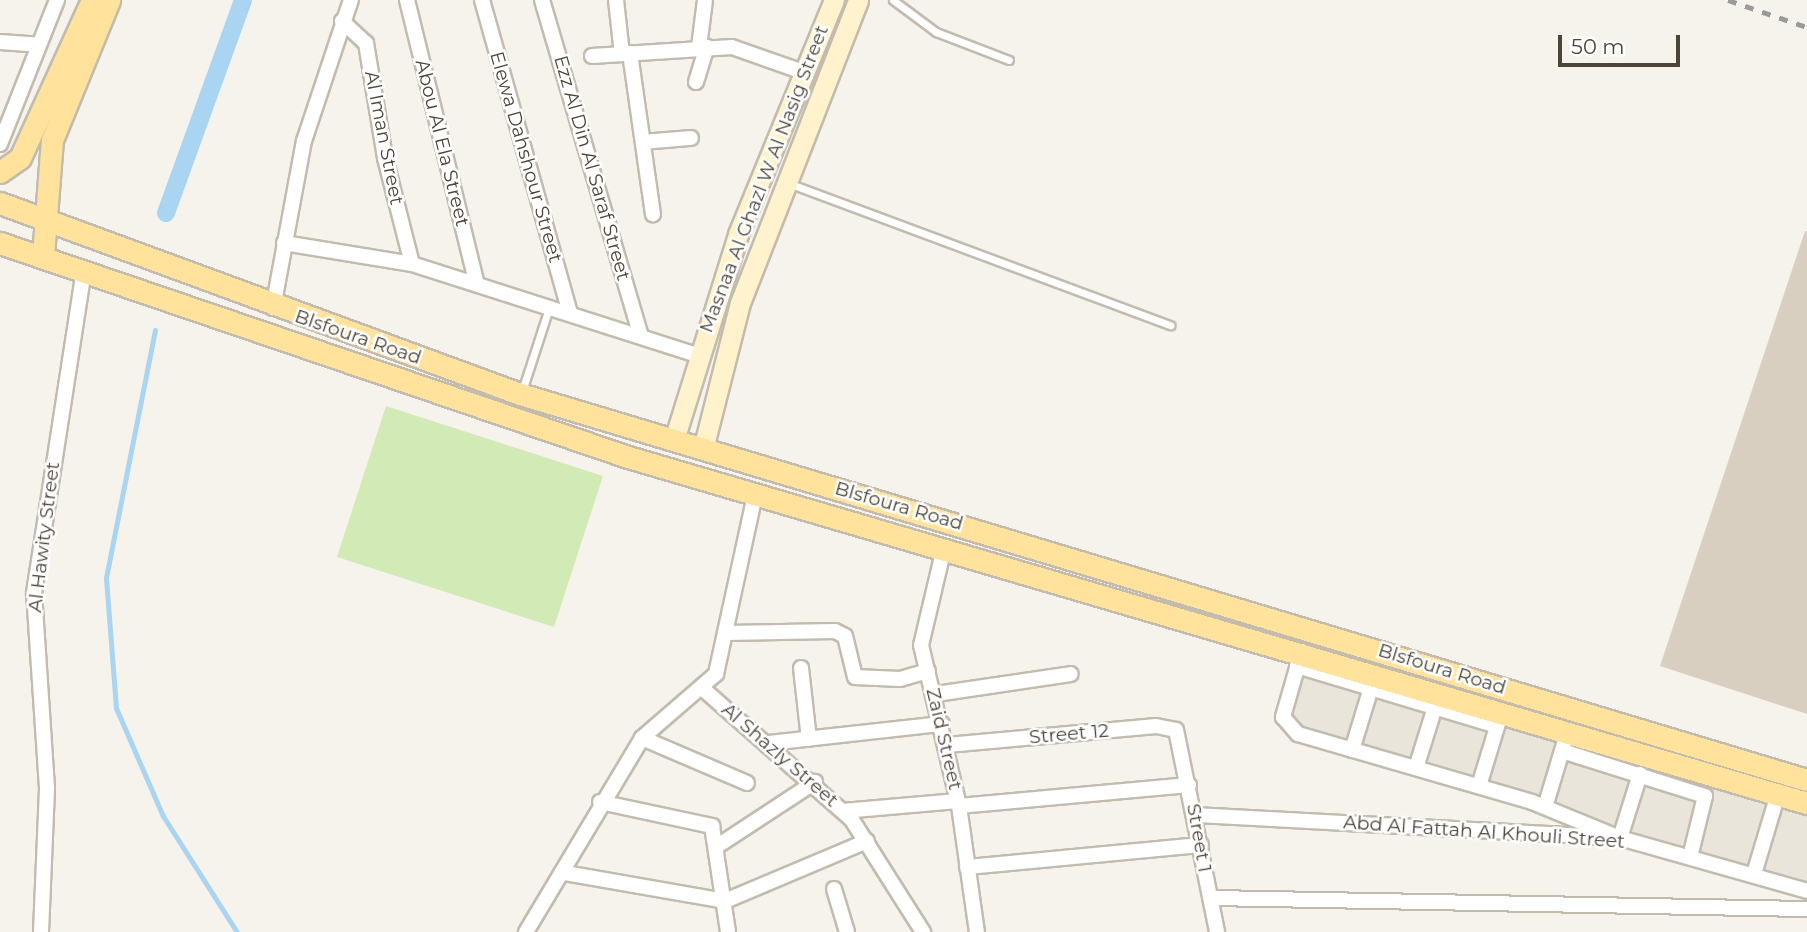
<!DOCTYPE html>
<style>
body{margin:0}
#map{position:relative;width:1807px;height:932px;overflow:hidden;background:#f6f3ec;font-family:Montserrat,sans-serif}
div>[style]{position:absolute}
.residential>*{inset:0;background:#eae5da}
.green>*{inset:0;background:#d2eab5}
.stream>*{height:5px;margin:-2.5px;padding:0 2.5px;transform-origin:2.5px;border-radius:2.5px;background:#a9d4f2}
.canal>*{height:18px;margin:-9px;padding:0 9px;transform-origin:9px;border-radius:9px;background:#a9d4f2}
.building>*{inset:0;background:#d8cfc1}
.roads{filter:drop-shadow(2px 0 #c2bbae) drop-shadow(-2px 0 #c2bbae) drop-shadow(0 2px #c2bbae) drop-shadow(0 -2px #c2bbae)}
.service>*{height:7px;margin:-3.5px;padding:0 3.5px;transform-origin:3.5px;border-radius:3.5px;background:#fff}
.minor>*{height:14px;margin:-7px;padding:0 7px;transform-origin:7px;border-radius:7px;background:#fff}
.secondary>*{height:19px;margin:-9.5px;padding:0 9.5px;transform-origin:9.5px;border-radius:9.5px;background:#fff3cd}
.primary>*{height:21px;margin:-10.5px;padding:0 10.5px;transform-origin:10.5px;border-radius:10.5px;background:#ffe39c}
.rail>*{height:5px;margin-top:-2.5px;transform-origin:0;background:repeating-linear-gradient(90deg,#9a9a9a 0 9px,transparent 0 18px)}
span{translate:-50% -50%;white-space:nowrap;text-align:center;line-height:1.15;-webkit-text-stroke:5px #fff;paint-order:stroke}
.street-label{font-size:19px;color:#4b4439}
.scale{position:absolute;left:1558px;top:35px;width:122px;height:32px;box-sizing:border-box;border:4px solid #4b4439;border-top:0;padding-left:9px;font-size:21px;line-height:24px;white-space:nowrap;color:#4b4439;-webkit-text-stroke:5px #fff;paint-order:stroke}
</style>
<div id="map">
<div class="residential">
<i style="clip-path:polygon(1308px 641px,1807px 791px,1807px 888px,1294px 727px,1287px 708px)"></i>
</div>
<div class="green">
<i style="clip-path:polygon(386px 406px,603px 476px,554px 627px,337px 557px)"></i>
</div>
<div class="stream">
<i style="left:155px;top:330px;width:253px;rotate:101.2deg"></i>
<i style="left:106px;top:578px;width:130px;rotate:85.6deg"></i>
<i style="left:116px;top:708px;width:118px;rotate:66.5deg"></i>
<i style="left:163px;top:816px;width:138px;rotate:57.5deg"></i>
</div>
<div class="canal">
<i style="left:166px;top:213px;width:226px;rotate:-70.1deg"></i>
</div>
<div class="building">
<i style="clip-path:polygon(1805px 231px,1807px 231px,1807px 714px,1660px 666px)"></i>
</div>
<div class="roads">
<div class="service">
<i style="left:893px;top:0;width:54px;rotate:36.7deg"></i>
<i style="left:936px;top:32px;width:78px;rotate:21deg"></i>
<i style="left:788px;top:183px;width:408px;rotate:20.4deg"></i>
<i style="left:522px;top:391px;width:87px;rotate:-72deg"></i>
</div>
<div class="minor">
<i style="left:407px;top:0;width:293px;rotate:76.2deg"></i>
<i style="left:482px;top:0;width:326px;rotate:74.3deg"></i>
<i style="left:542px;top:0;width:351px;rotate:73.6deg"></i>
<i style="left:616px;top:0;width:54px;rotate:83.7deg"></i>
<i style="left:342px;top:21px;width:33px;rotate:43deg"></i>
<i style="left:366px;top:43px;width:117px;rotate:80.6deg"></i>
<i style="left:385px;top:158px;width:109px;rotate:75.7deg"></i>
<i style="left:0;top:42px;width:39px;rotate:4deg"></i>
<i style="left:699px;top:47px;width:47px;rotate:-82.7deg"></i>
<i style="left:630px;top:53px;width:163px;rotate:81.9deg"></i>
<i style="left:592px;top:56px;width:140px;rotate:-3.7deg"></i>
<i style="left:732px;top:47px;width:75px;rotate:19.4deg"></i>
<i style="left:696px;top:82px;width:37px;rotate:-73deg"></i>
<i style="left:643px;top:142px;width:48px;rotate:-4.8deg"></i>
<i style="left:0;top:144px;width:155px;rotate:-68.4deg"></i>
<i style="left:284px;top:243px;width:130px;rotate:9.3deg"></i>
<i style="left:412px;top:264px;width:300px;rotate:17.7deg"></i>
<i style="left:273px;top:308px;width:170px;rotate:-79.5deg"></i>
<i style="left:304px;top:141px;width:149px;rotate:-71.6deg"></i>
<i style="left:944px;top:548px;width:100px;rotate:103.3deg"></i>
<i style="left:921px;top:645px;width:165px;rotate:76.7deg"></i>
<i style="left:959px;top:806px;width:127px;rotate:81.9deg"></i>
<i style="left:727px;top:633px;width:108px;rotate:-1.1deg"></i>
<i style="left:835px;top:631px;width:11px;rotate:27deg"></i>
<i style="left:845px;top:636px;width:42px;rotate:76.3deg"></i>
<i style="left:855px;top:677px;width:45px;rotate:2.5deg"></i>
<i style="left:900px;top:679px;width:29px;rotate:-16deg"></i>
<i style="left:1302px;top:651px;width:69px;rotate:106.1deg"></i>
<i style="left:1283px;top:717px;width:23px;rotate:49deg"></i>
<i style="left:1298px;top:734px;width:244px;rotate:16.2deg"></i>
<i style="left:1532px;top:802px;width:95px;rotate:22.2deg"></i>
<i style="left:1620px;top:838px;width:67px;rotate:-72.6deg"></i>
<i style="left:1297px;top:666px;width:209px;rotate:16.7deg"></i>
<i style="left:801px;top:668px;width:71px;rotate:83.6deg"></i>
<i style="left:702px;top:688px;width:200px;rotate:41.3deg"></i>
<i style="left:852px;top:820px;width:133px;rotate:57.6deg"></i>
<i style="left:936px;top:694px;width:136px;rotate:-8.4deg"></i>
<i style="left:642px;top:738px;width:114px;rotate:23.2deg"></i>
<i style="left:769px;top:743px;width:174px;rotate:-6.3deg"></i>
<i style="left:947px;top:745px;width:210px;rotate:-5.2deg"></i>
<i style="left:1156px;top:726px;width:20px;rotate:11deg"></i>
<i style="left:1176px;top:730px;width:206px;rotate:78.5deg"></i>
<i style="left:1352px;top:750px;width:65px;rotate:-73deg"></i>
<i style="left:1562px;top:751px;width:150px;rotate:17.5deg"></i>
<i style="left:1705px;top:796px;width:63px;rotate:103.8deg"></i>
<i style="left:1416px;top:768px;width:64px;rotate:-72.7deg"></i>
<i style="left:1479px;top:786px;width:69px;rotate:-73.1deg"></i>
<i style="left:600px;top:802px;width:115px;rotate:12.1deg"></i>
<i style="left:712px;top:826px;width:107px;rotate:81.4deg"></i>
<i style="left:959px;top:806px;width:231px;rotate:-5.2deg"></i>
<i style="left:1545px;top:807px;width:66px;rotate:-73.2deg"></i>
<i style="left:843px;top:811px;width:115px;rotate:-5deg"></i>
<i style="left:1196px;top:815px;width:425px;rotate:3.1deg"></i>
<i style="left:1620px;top:838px;width:194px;rotate:15.8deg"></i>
<i style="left:719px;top:845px;width:115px;rotate:-33.3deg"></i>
<i style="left:967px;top:867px;width:235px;rotate:-5.4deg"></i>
<i style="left:565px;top:873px;width:162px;rotate:9.9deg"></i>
<i style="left:725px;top:901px;width:154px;rotate:-22.9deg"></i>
<i style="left:1754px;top:874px;width:84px;rotate:-73.3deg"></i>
<i style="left:834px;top:889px;width:45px;rotate:73.2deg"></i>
<i style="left:1211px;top:898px;width:596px;rotate:1.06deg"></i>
<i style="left:41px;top:932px;width:144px;rotate:-87.6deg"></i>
<i style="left:47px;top:788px;width:195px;rotate:-93.8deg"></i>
<i style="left:34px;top:593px;width:327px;rotate:-81.2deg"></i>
<i style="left:526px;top:932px;width:226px;rotate:-59.1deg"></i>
<i style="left:642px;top:738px;width:98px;rotate:-40.9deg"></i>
<i style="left:716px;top:674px;width:183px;rotate:-77.7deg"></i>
</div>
<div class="secondary">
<i style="left:674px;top:440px;width:216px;rotate:-72.7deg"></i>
<i style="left:738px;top:234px;width:253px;rotate:-67.7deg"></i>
<i style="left:703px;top:449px;width:151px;rotate:-75.8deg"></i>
<i style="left:740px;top:303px;width:325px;rotate:-68.7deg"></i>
</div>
<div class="primary">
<i style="left:0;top:172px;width:24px;rotate:-35deg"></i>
<i style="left:20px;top:158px;width:174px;rotate:-65.5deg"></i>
<i style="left:0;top:203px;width:554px;rotate:20.17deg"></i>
<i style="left:520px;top:394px;width:1344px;rotate:16.7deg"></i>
<i style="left:0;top:243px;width:663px;rotate:18.82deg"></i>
<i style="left:628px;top:457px;width:1229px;rotate:16.36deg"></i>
<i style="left:43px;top:256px;width:116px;rotate:-85.6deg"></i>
<i style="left:52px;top:140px;width:151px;rotate:-67.8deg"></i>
</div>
</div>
<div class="rail">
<i style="left:1728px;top:0;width:83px;rotate:18.9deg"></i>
</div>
<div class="street-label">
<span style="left:384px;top:138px;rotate:79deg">Al Iman Street</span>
<span style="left:442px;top:143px;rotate:76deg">Abou Al Ela Street</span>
<span style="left:526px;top:157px;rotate:74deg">Elewa Dahshour Street</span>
<span style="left:592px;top:168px;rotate:74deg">Ezz Al Din Al Saraf Street</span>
<span style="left:764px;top:179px;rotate:-69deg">Masnaa Al Ghazl W Al Nasig Street</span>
<span style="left:358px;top:337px;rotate:19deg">Blsfoura Road</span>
<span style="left:899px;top:506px;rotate:16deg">Blsfoura Road</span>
<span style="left:44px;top:537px;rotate:-83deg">Al Hawity Street</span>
<span style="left:1442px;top:669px;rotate:17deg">Blsfoura Road</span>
<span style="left:1069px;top:734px;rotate:-5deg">Street 12</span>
<span style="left:944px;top:739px;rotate:77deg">Zaid Street</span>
<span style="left:780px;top:755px;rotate:41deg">Al Shazly Street</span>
<span style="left:1484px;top:832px;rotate:4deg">Abd Al Fattah Al Khouli Street</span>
<span style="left:1199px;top:838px;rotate:80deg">Street 1</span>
</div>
<div class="scale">50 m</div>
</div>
